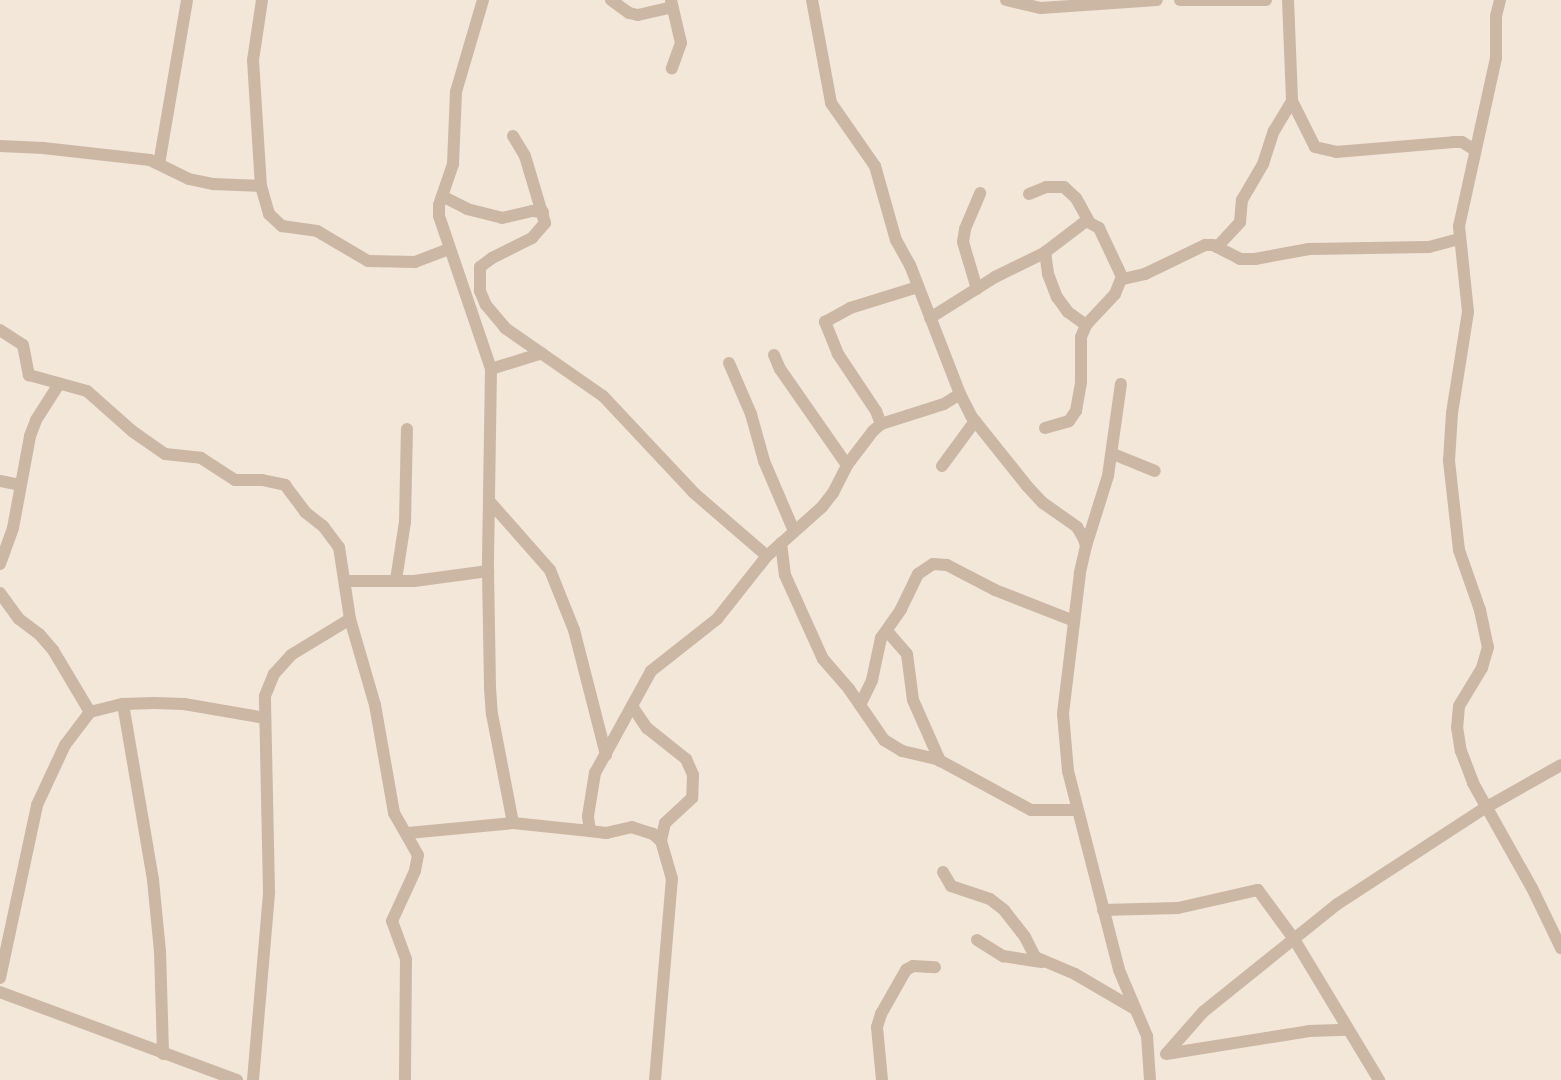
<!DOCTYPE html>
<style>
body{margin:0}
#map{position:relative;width:1561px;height:1080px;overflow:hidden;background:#f2e7d9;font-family:Barlow,sans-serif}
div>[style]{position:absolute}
.minor>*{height:12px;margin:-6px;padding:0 6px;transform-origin:6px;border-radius:6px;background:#cbb7a4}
.tertiary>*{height:12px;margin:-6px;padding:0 6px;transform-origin:6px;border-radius:6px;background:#cbb7a4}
span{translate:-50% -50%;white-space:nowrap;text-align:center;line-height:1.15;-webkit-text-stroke:4px #faf1e5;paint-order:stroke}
</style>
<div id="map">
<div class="minor">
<i style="left:262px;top:0;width:61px;rotate:98.5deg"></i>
<i style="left:253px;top:60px;width:126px;rotate:86.4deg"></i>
<i style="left:261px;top:186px;width:29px;rotate:74deg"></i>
<i style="left:269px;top:214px;width:18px;rotate:43deg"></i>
<i style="left:282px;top:226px;width:35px;rotate:8deg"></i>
<i style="left:317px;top:231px;width:59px;rotate:30.5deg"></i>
<i style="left:368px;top:261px;width:47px;rotate:1.2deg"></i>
<i style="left:415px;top:262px;width:36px;rotate:-21deg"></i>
<i style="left:483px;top:0;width:96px;rotate:106.4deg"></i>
<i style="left:456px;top:92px;width:72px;rotate:92.4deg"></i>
<i style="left:453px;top:164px;width:43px;rotate:108.9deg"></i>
<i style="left:439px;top:205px;width:11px;rotate:90deg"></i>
<i style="left:439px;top:216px;width:162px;rotate:71.2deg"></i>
<i style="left:491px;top:369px;width:202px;rotate:90.9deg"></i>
<i style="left:488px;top:571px;width:117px;rotate:89deg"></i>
<i style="left:490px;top:688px;width:26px;rotate:86deg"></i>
<i style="left:492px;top:714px;width:111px;rotate:79.1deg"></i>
<i style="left:611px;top:0;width:22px;rotate:36deg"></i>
<i style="left:629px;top:13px;width:9px;rotate:13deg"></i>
<i style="left:638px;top:15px;width:35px;rotate:-13deg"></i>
<i style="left:671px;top:0;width:44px;rotate:76.9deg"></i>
<i style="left:681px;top:43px;width:27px;rotate:110deg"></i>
<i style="left:812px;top:0;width:105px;rotate:79.5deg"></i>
<i style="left:831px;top:103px;width:77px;rotate:55.1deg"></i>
<i style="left:875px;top:166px;width:77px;rotate:74.2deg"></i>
<i style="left:896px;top:240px;width:29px;rotate:61deg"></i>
<i style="left:910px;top:265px;width:138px;rotate:68.8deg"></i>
<i style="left:960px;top:394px;width:25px;rotate:63deg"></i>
<i style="left:971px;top:416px;width:90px;rotate:51.3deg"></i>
<i style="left:1027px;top:486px;width:23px;rotate:47deg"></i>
<i style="left:1043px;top:503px;width:42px;rotate:35.2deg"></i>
<i style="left:1077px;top:527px;width:14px;rotate:60deg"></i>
<i style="left:1084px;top:539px;width:7px;rotate:74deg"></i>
<i style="left:1086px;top:546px;width:28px;rotate:103deg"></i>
<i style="left:1080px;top:573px;width:142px;rotate:96.9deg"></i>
<i style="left:1063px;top:714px;width:57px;rotate:85deg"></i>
<i style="left:1068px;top:771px;width:205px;rotate:75.6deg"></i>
<i style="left:1119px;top:970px;width:72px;rotate:67deg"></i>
<i style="left:1147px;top:1036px;width:44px;rotate:86.1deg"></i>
<i style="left:1006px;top:0;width:36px;rotate:13deg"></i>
<i style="left:1041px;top:8px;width:116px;rotate:-3.9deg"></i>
<i style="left:1180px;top:0;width:86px"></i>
<i style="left:1288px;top:0;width:101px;rotate:87.7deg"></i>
<i style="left:1292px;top:101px;width:51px;rotate:63.4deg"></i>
<i style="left:1315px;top:147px;width:22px;rotate:13deg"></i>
<i style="left:1336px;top:152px;width:118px;rotate:-4.8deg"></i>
<i style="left:1454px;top:142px;width:8px"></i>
<i style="left:1462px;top:142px;width:15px;rotate:32deg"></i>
<i style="left:1500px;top:0;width:16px;rotate:104deg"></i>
<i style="left:1496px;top:16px;width:42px;rotate:90deg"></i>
<i style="left:1496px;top:58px;width:172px;rotate:102.4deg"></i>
<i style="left:1459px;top:226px;width:86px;rotate:84deg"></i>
<i style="left:1468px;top:312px;width:102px;rotate:99deg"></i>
<i style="left:1452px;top:413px;width:48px;rotate:93.6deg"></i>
<i style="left:1449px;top:461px;width:90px;rotate:83.6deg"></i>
<i style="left:1459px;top:550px;width:64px;rotate:70.7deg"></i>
<i style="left:1480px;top:610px;width:38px;rotate:78deg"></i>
<i style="left:1488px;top:647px;width:22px;rotate:106deg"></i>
<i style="left:1482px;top:668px;width:44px;rotate:121.2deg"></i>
<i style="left:1459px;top:706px;width:21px;rotate:95deg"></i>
<i style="left:1457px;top:727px;width:24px;rotate:81deg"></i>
<i style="left:1461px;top:751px;width:34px;rotate:69deg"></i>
<i style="left:1473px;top:783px;width:120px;rotate:60.7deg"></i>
<i style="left:1532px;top:888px;width:67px;rotate:64.2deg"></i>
<i style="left:513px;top:136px;width:23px;rotate:59deg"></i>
<i style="left:525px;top:156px;width:70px;rotate:73.4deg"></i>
<i style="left:545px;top:223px;width:20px;rotate:131deg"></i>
<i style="left:532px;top:238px;width:45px;rotate:153.4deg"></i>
<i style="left:492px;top:258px;width:15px;rotate:143deg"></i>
<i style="left:480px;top:267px;width:24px;rotate:90deg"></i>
<i style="left:480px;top:291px;width:15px;rotate:67deg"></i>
<i style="left:486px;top:305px;width:30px;rotate:50deg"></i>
<i style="left:505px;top:328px;width:119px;rotate:34.8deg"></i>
<i style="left:603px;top:396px;width:133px;rotate:46.8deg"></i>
<i style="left:694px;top:493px;width:96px;rotate:40.8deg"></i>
<i style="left:0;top:146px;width:43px;rotate:2.7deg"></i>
<i style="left:43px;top:148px;width:108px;rotate:6.4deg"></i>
<i style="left:150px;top:160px;width:43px;rotate:26deg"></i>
<i style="left:189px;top:179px;width:25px;rotate:12deg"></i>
<i style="left:213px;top:184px;width:48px;rotate:2.4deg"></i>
<i style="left:159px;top:164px;width:166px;rotate:-80.3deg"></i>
<i style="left:1029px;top:194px;width:18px;rotate:-22deg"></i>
<i style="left:1046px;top:187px;width:18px"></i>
<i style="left:1064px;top:187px;width:16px;rotate:43deg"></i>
<i style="left:1076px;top:198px;width:26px;rotate:61deg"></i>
<i style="left:442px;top:196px;width:28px;rotate:27deg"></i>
<i style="left:467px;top:209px;width:36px;rotate:14deg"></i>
<i style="left:502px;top:218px;width:31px;rotate:-13deg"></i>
<i style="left:532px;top:211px;width:11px;rotate:5deg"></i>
<i style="left:1217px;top:247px;width:34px;rotate:-47deg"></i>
<i style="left:1240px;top:222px;width:22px;rotate:-85deg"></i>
<i style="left:1242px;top:200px;width:42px;rotate:-59.7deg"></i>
<i style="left:1263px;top:164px;width:35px;rotate:-72deg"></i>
<i style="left:1274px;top:131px;width:35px;rotate:-59deg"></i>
<i style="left:1045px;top:252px;width:22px;rotate:82deg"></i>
<i style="left:1048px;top:274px;width:25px;rotate:69deg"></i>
<i style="left:1057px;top:297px;width:19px;rotate:54deg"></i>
<i style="left:1068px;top:312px;width:22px;rotate:36deg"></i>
<i style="left:977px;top:289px;width:49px;rotate:-106.6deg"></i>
<i style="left:963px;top:242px;width:13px;rotate:-81deg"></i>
<i style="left:965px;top:229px;width:39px;rotate:-67deg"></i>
<i style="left:930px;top:318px;width:77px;rotate:-32.2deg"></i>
<i style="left:995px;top:277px;width:55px;rotate:-26.1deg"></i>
<i style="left:1044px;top:253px;width:53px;rotate:-37.3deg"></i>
<i style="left:1086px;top:221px;width:15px;rotate:28deg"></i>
<i style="left:1099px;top:228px;width:56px;rotate:64.8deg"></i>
<i style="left:1123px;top:279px;width:23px;rotate:-13deg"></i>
<i style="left:1145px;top:274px;width:67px;rotate:-25.8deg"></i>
<i style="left:1205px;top:245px;width:8px"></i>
<i style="left:1213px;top:245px;width:30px;rotate:27deg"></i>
<i style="left:1240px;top:259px;width:15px"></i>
<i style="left:1255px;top:259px;width:55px;rotate:-10.5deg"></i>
<i style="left:1309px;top:249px;width:120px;rotate:-1deg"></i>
<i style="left:1429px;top:247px;width:30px;rotate:-15deg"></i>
<i style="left:0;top:330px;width:27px;rotate:33deg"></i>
<i style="left:23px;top:345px;width:31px;rotate:79deg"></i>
<i style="left:29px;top:375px;width:60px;rotate:15.4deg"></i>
<i style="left:87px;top:391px;width:60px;rotate:41.6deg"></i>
<i style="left:132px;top:431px;width:40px;rotate:34.9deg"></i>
<i style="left:165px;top:454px;width:36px;rotate:6deg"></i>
<i style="left:201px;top:458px;width:40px;rotate:32.9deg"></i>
<i style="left:235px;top:480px;width:27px"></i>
<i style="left:262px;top:480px;width:24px;rotate:12deg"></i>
<i style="left:285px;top:485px;width:34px;rotate:53deg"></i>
<i style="left:305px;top:512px;width:23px;rotate:38deg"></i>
<i style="left:323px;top:526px;width:26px;rotate:53deg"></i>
<i style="left:339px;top:547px;width:73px;rotate:81.3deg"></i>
<i style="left:350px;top:619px;width:90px;rotate:73.8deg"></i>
<i style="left:375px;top:705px;width:110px;rotate:80deg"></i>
<i style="left:394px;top:813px;width:48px;rotate:60.3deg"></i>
<i style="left:418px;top:855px;width:16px;rotate:101deg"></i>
<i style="left:415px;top:871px;width:55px;rotate:114.7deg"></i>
<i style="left:392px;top:921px;width:40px;rotate:69.8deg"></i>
<i style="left:406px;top:959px;width:121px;rotate:90.5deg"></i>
<i style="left:774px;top:355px;width:15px;rotate:67deg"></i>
<i style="left:780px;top:369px;width:117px;rotate:55.1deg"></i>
<i style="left:729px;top:363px;width:56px;rotate:66.7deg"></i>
<i style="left:751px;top:414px;width:49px;rotate:74.5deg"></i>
<i style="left:764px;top:461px;width:76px;rotate:66.8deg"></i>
<i style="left:491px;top:369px;width:53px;rotate:-17.4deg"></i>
<i style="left:881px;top:424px;width:14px;rotate:-111deg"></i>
<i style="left:876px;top:411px;width:69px;rotate:-123.7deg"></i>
<i style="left:838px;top:354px;width:35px;rotate:-112deg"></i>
<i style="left:825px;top:322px;width:29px;rotate:-29deg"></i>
<i style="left:850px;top:308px;width:71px;rotate:-17.2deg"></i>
<i style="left:1045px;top:428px;width:25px;rotate:-16deg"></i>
<i style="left:1069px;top:421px;width:12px;rotate:-55deg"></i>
<i style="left:1076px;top:411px;width:29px;rotate:-80deg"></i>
<i style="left:1081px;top:382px;width:45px;rotate:-90deg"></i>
<i style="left:1081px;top:337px;width:13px;rotate:-67deg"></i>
<i style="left:1086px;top:325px;width:42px;rotate:-46.9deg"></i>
<i style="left:1115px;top:294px;width:18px;rotate:-68deg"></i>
<i style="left:1113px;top:454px;width:45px;rotate:22deg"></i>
<i style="left:942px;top:466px;width:56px;rotate:-53.7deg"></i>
<i style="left:0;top:481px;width:20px;rotate:11deg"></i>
<i style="left:490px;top:502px;width:91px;rotate:48.6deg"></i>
<i style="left:550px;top:570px;width:65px;rotate:68.2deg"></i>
<i style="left:574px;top:630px;width:129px;rotate:75.6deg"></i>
<i style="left:781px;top:543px;width:32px;rotate:83deg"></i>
<i style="left:785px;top:575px;width:92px;rotate:65.7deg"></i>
<i style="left:823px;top:659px;width:40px;rotate:49deg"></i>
<i style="left:849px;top:689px;width:62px;rotate:55.5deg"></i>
<i style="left:884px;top:740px;width:21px;rotate:31deg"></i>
<i style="left:902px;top:751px;width:36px;rotate:13deg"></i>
<i style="left:937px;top:759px;width:107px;rotate:28.5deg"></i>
<i style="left:1031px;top:810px;width:46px"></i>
<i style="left:1086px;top:546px;width:73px;rotate:-72.6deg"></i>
<i style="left:1108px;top:476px;width:93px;rotate:-82deg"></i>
<i style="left:0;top:564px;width:38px;rotate:-70deg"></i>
<i style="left:13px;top:528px;width:94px;rotate:-79.5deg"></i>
<i style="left:30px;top:436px;width:17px;rotate:-69deg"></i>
<i style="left:36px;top:420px;width:43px;rotate:-57.4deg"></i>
<i style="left:396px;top:580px;width:59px;rotate:-81.2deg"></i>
<i style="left:405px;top:522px;width:93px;rotate:-88.8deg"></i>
<i style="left:346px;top:581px;width:68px"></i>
<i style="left:414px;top:581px;width:75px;rotate:-7.7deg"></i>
<i style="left:0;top:593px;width:32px;rotate:54deg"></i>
<i style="left:19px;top:619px;width:26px;rotate:37deg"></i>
<i style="left:40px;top:635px;width:20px;rotate:49deg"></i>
<i style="left:53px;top:650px;width:72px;rotate:59.2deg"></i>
<i style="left:887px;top:631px;width:30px;rotate:49deg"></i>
<i style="left:907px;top:654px;width:46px;rotate:82.6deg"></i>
<i style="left:913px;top:700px;width:67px;rotate:66.1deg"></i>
<i style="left:123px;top:704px;width:179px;rotate:80.3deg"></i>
<i style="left:153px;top:880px;width:71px;rotate:84.4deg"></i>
<i style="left:160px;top:951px;width:103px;rotate:88.3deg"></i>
<i style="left:860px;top:705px;width:28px;rotate:-64deg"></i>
<i style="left:872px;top:680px;width:43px;rotate:-77.9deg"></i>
<i style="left:881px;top:638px;width:35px;rotate:-55deg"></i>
<i style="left:901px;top:609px;width:39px;rotate:-64deg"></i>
<i style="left:918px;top:574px;width:18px;rotate:-34deg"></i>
<i style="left:933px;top:564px;width:14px;rotate:4deg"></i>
<i style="left:947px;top:565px;width:54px;rotate:27.5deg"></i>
<i style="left:995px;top:590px;width:85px;rotate:21.4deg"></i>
<i style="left:632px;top:706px;width:27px;rotate:56deg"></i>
<i style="left:647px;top:728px;width:50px;rotate:38.5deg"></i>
<i style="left:686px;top:759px;width:17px;rotate:66deg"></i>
<i style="left:693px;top:775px;width:23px;rotate:92deg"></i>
<i style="left:692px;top:798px;width:37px;rotate:137deg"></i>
<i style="left:665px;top:823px;width:18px;rotate:103deg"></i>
<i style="left:408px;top:833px;width:105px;rotate:-5.4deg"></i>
<i style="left:513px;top:823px;width:77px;rotate:5.9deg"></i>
<i style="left:943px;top:872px;width:16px;rotate:60deg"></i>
<i style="left:951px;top:886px;width:41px;rotate:18.4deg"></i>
<i style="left:990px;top:899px;width:18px;rotate:38deg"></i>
<i style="left:1004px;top:910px;width:34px;rotate:52deg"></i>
<i style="left:1025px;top:937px;width:22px;rotate:63deg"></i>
<i style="left:1035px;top:957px;width:43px;rotate:23deg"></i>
<i style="left:1075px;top:974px;width:69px;rotate:30.3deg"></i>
<i style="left:1103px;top:910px;width:75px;rotate:-1.5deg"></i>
<i style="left:1178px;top:908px;width:82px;rotate:-12.7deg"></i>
<i style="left:1258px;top:890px;width:61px;rotate:53.7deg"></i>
<i style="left:1294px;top:939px;width:165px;rotate:58.9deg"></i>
<i style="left:977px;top:940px;width:31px;rotate:32deg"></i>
<i style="left:1003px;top:956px;width:39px;rotate:9deg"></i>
<i style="left:0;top:978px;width:177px;rotate:-77.9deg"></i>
<i style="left:37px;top:805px;width:66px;rotate:-65deg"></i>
<i style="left:65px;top:745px;width:41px;rotate:-52.9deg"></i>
<i style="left:90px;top:712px;width:34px;rotate:-14deg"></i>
<i style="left:123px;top:704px;width:31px;rotate:-2deg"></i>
<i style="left:154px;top:703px;width:30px;rotate:2deg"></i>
<i style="left:184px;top:704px;width:82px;rotate:9.8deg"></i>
<i style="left:1167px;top:1053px;width:55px;rotate:-48.7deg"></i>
<i style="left:1203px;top:1012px;width:171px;rotate:-38.8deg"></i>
<i style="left:1336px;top:905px;width:178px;rotate:-33.1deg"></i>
<i style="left:1485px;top:808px;width:87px;rotate:-29.5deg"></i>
<i style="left:1166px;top:1054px;width:145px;rotate:-9.1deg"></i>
<i style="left:1309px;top:1031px;width:37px;rotate:-2deg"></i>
<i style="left:253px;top:1080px;width:189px;rotate:-85.1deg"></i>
<i style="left:269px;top:892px;width:196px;rotate:-91.2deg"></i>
<i style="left:265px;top:696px;width:24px;rotate:-68deg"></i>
<i style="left:274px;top:674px;width:25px;rotate:-48deg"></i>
<i style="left:291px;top:655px;width:69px;rotate:-31.4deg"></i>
<i style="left:655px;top:1080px;width:202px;rotate:-85.2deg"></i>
<i style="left:672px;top:879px;width:40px;rotate:-106deg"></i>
<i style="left:661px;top:841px;width:11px;rotate:-139deg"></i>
<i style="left:653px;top:834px;width:22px;rotate:-162deg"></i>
<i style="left:632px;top:827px;width:27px;rotate:167deg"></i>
<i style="left:606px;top:833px;width:16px;rotate:-173deg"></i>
<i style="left:590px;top:831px;width:15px;rotate:-98deg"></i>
<i style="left:588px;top:816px;width:44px;rotate:-80.8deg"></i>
<i style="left:595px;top:773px;width:116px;rotate:-61.2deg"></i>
<i style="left:651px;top:671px;width:84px;rotate:-38.2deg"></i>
<i style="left:717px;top:619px;width:80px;rotate:-51.6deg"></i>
<i style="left:767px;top:556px;width:74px;rotate:-41.7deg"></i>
<i style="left:822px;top:507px;width:18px;rotate:-52deg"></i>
<i style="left:833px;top:493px;width:31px;rotate:-63deg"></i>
<i style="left:847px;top:465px;width:43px;rotate:-52.6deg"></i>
<i style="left:873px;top:431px;width:11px;rotate:-41deg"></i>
<i style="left:881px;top:424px;width:66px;rotate:-17.6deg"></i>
<i style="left:944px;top:404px;width:19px;rotate:-32deg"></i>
<i style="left:882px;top:1080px;width:53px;rotate:-95.4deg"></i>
<i style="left:877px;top:1027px;width:14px;rotate:-73deg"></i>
<i style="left:881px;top:1014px;width:51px;rotate:-60.4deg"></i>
<i style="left:906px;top:970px;width:8px;rotate:-30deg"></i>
<i style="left:913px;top:966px;width:22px;rotate:3deg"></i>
</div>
<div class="tertiary">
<i style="left:0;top:992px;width:253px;rotate:20.4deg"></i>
</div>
</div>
